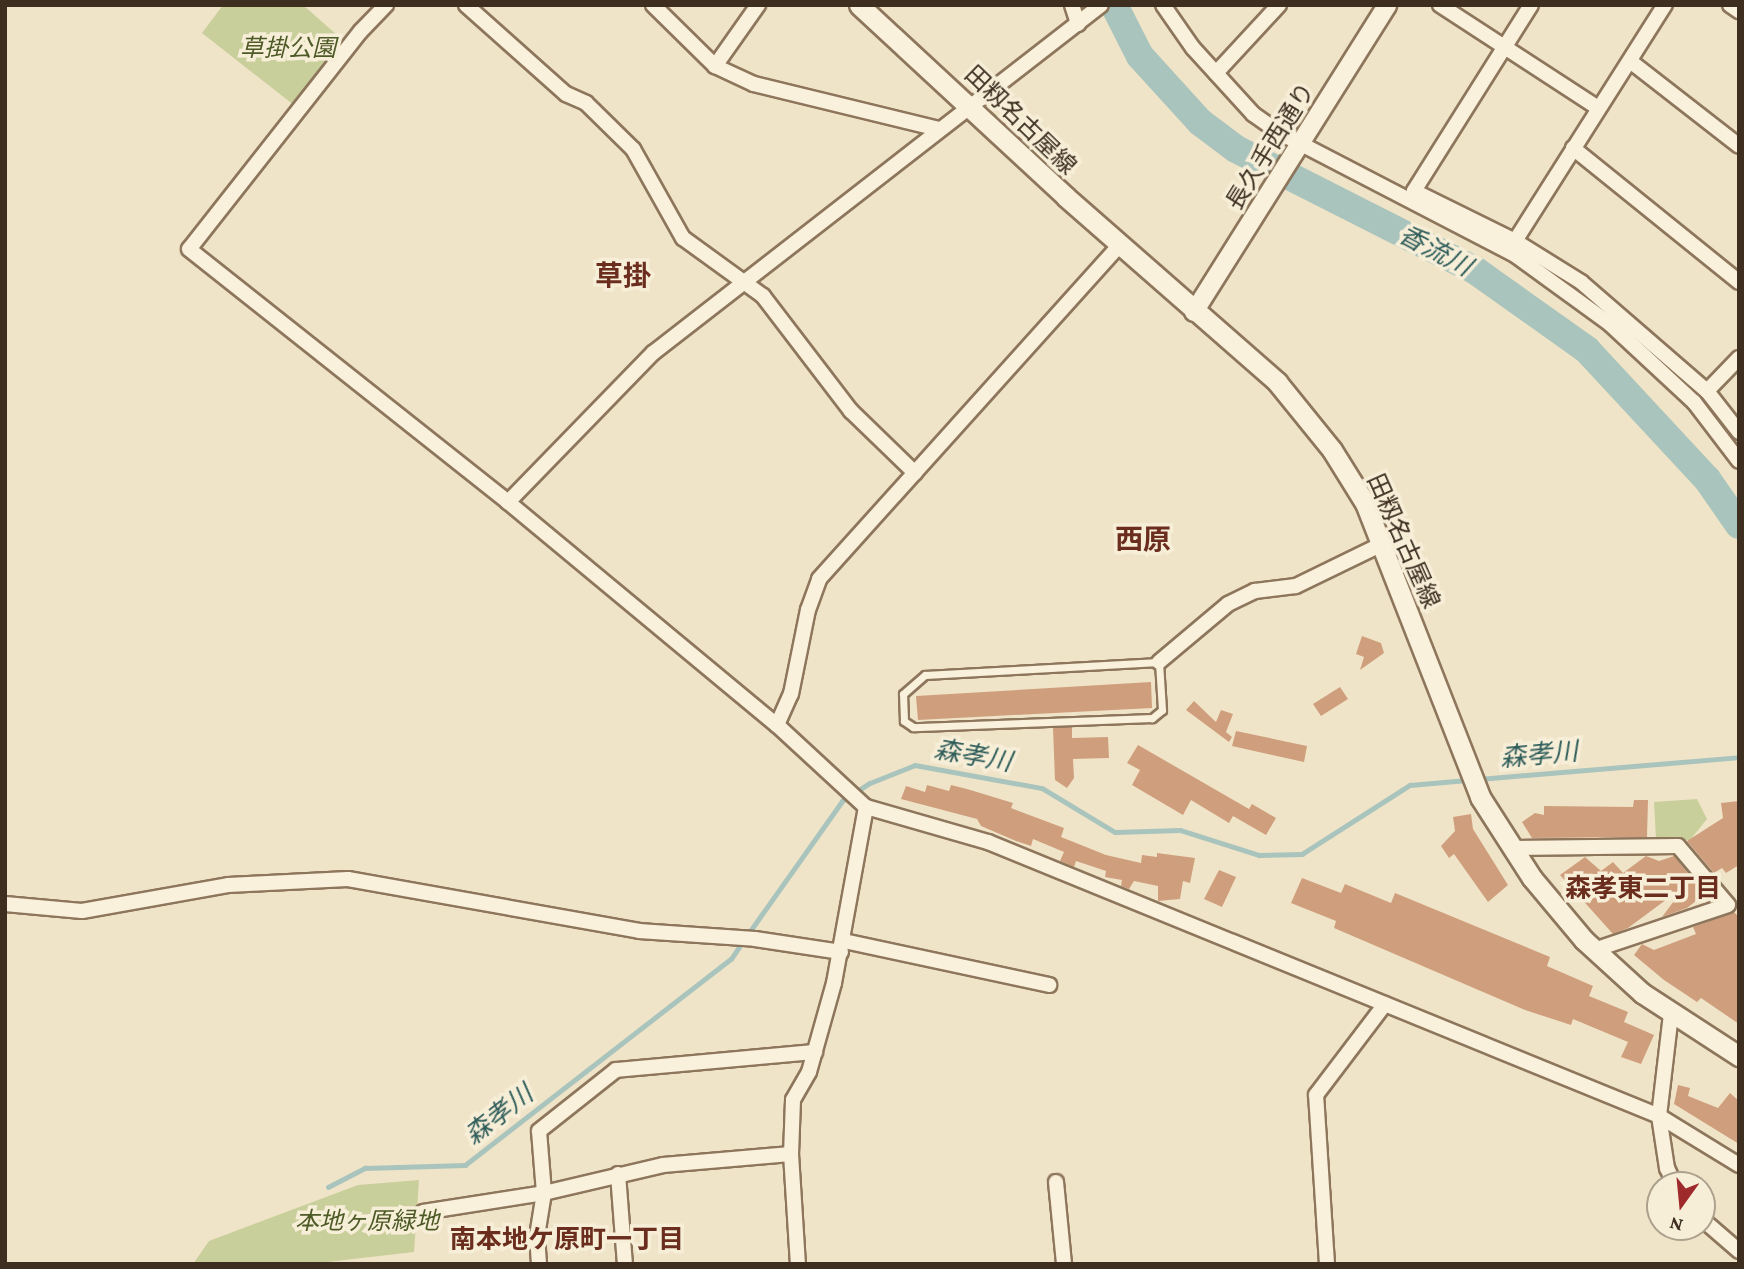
<!DOCTYPE html>
<meta charset="utf-8">
<style>
body{margin:0}
#map{position:relative;width:1744px;height:1269px;overflow:hidden;background:#f0e4c8;font-family:"Crimson Pro","Noto Sans JP",serif}
div>[style]{position:absolute}
.green>*{inset:0;background:#c9cf9b}
.stream>*{height:4.5px;margin:-2.25px;padding:0 2.25px;transform-origin:2.25px;border-radius:2.25px;background:#a9c4bc}
.river>*{height:28px;margin:-14px;padding:0 14px;transform-origin:14px;border-radius:14px;background:#a9c4bc}
.building>*{inset:0;background:#cf9f7d}
.roads{filter:drop-shadow(2px 0 #8d765c) drop-shadow(-2px 0 #8d765c) drop-shadow(0 2px #8d765c) drop-shadow(0 -2px #8d765c)}
.service>*{height:7px;margin:-3.5px;padding:0 3.5px;transform-origin:3.5px;border-radius:3.5px;background:#faf1dc}
.minor>*{height:14px;margin:-7px;padding:0 7px;transform-origin:7px;border-radius:7px;background:#faf1dc}
.tertiary>*{height:18px;margin:-9px;padding:0 9px;transform-origin:9px;border-radius:9px;background:#faf1dc}
.secondary>*{height:19px;margin:-9.5px;padding:0 9.5px;transform-origin:9.5px;border-radius:9.5px;background:#faf1dc}
span{translate:-50% -50%;white-space:nowrap;text-align:center;line-height:1.15;-webkit-text-stroke:7px #f7eed8;paint-order:stroke}
.park-label{font-size:24px;color:#4d5a26;font-style:italic}
.street-label{font-size:24px;color:#3d2e20}
.water-label{font-size:26px;color:#2f5d5a;font-style:italic}
.neighbourhood-label{font-size:26px;color:#6b2e1e;font-weight:700}
.quarter-label{font-size:28px;color:#6b2e1e;font-weight:700}
.frame{position:absolute;inset:0;border:7px solid #3d2e20;pointer-events:none}
.north{position:absolute;left:1646px;top:1171px;width:70px;height:70px;box-sizing:border-box;background:#f7eed8;border:2px solid #ada18e;border-radius:50%;rotate:195deg;font-size:19px;font-weight:700;line-height:28px;text-align:center;color:#3d2e20}
.north::after{content:'';display:block;margin:auto;width:24px;height:32px;background:#9e2a2b;clip-path:polygon(50% 0,100% 100%,50% 72%,0 100%)}
</style>
<div id="map">
<div class="green">
<i style="clip-path:polygon(223px 5px,303px 5px,345px 42px,295px 106px,202px 33px)"></i>
<i style="clip-path:polygon(1697px 799px,1707px 819px,1690px 840px,1656px 839px,1654px 802px)"></i>
<i style="clip-path:polygon(419px 1180px,414px 1252px,310px 1264px,193px 1264px,209px 1241px,358px 1185px)"></i>
</div>
<div class="stream">
<i style="left:1479px;top:779px;width:261px;rotate:-4.8deg"></i>
<i style="left:748px;top:934px;width:163px;rotate:-54.7deg"></i>
<i style="left:842px;top:801px;width:33px;rotate:-33deg"></i>
<i style="left:870px;top:783px;width:48px;rotate:-21.8deg"></i>
<i style="left:915px;top:765px;width:129px;rotate:10.3deg"></i>
<i style="left:1042px;top:788px;width:85px;rotate:31.1deg"></i>
<i style="left:1115px;top:832px;width:65px;rotate:-1.8deg"></i>
<i style="left:1180px;top:830px;width:83px;rotate:17.6deg"></i>
<i style="left:1259px;top:855px;width:43px;rotate:-1.3deg"></i>
<i style="left:1302px;top:854px;width:128px;rotate:-32.6deg"></i>
<i style="left:1410px;top:785px;width:57px;rotate:-5deg"></i>
<i style="left:328px;top:1187px;width:42px;rotate:-27.2deg"></i>
<i style="left:365px;top:1168px;width:100px;rotate:-1.7deg"></i>
<i style="left:465px;top:1165px;width:336px;rotate:-37.8deg"></i>
<i style="left:731px;top:959px;width:22px;rotate:-56deg"></i>
</div>
<div class="river">
<i style="left:1114px;top:5px;width:57px;rotate:63deg"></i>
<i style="left:1140px;top:56px;width:89px;rotate:47.7deg"></i>
<i style="left:1200px;top:122px;width:45px;rotate:36.9deg"></i>
<i style="left:1236px;top:149px;width:269px;rotate:26.9deg"></i>
<i style="left:1476px;top:271px;width:136px;rotate:35.4deg"></i>
<i style="left:1587px;top:350px;width:176px;rotate:47.1deg"></i>
<i style="left:1707px;top:479px;width:56px;rotate:55.2deg"></i>
</div>
<div class="building">
<i style="clip-path:polygon(1362px 636px,1381px 643px,1384px 653px,1360px 670px,1364px 657px,1356px 654px)"></i>
<i style="clip-path:polygon(1151px 682px,1152px 708px,918px 720px,916px 696px)"></i>
<i style="clip-path:polygon(1340px 687px,1348px 699px,1321px 716px,1313px 704px)"></i>
<i style="clip-path:polygon(1194px 701px,1216px 722px,1221px 710px,1233px 714px,1226px 732px,1232px 737px,1229px 742px,1186px 710px)"></i>
<i style="clip-path:polygon(1072px 727px,1072px 738px,1108px 737px,1109px 758px,1073px 759px,1074px 778px,1067px 788px,1055px 780px,1053px 728px)"></i>
<i style="clip-path:polygon(1236px 731px,1307px 746px,1304px 762px,1232px 746px)"></i>
<i style="clip-path:polygon(1138px 745px,1249px 809px,1252px 804px,1276px 818px,1266px 835px,1233px 816px,1229px 823px,1191px 800px,1183px 815px,1132px 785px,1140px 770px,1127px 763px)"></i>
<i style="clip-path:polygon(927px 785px,949px 791px,951px 785px,967px 789px,1013px 803px,1011px 808px,1064px 828px,1061px 837px,1106px 855px,1141px 863px,1142px 855px,1157px 857px,1157px 853px,1195px 858px,1190px 883px,1183px 881px,1180px 899px,1158px 901px,1158px 886px,1134px 881px,1129px 889px,1121px 886px,1122px 880px,1105px 877px,1106px 871px,1076px 861px,1074px 867px,1060px 861px,1064px 852px,1033px 839px,1031px 846px,1016px 841px,981px 826px,977px 819px,901px 799px,906px 786px,925px 792px)"></i>
<i style="clip-path:polygon(1634px 800px,1648px 800px,1647px 837px,1532px 838px,1522px 822px,1535px 813px,1544px 815px,1544px 806px,1633px 807px)"></i>
<i style="clip-path:polygon(1739px 801px,1739px 865px,1726px 873px,1722px 868px,1714px 873px,1687px 841px,1723px 818px,1721px 803px)"></i>
<i style="clip-path:polygon(1471px 814px,1473px 829px,1508px 885px,1488px 902px,1454px 854px,1449px 858px,1441px 846px,1455px 831px,1453px 817px)"></i>
<i style="clip-path:polygon(1646px 856px,1659px 861px,1674px 856px,1705px 894px,1687px 908px,1662px 917px,1686px 885px,1628px 928px,1613px 934px,1560px 875px,1585px 857px,1601px 871px,1613px 862px,1623px 873px)"></i>
<i style="clip-path:polygon(1219px 870px,1236px 877px,1222px 907px,1204px 899px)"></i>
<i style="clip-path:polygon(1302px 878px,1341px 893px,1345px 884px,1391px 903px,1395px 893px,1550px 957px,1547px 966px,1593px 986px,1589px 996px,1628px 1012px,1624px 1022px,1654px 1035px,1641px 1064px,1621px 1057px,1628px 1042px,1573px 1019px,1571px 1025px,1525px 1010px,1334px 928px,1336px 921px,1291px 903px)"></i>
<i style="clip-path:polygon(1734px 912px,1739px 917px,1739px 1024px,1701px 998px,1697px 1002px,1664px 980px,1634px 955px,1642px 944px,1654px 950px,1696px 934px,1693px 927px)"></i>
<i style="clip-path:polygon(1678px 1085px,1690px 1088px,1688px 1096px,1718px 1108px,1730px 1093px,1739px 1101px,1739px 1144px,1674px 1104px)"></i>
</div>
<div class="roads">
<div class="service">
<i style="left:1159px;top:662px;width:48px;rotate:86.4deg"></i>
<i style="left:1162px;top:710px;width:13px;rotate:141deg"></i>
<i style="left:1152px;top:718px;width:239px;rotate:177.8deg"></i>
<i style="left:913px;top:727px;width:11px;rotate:-146deg"></i>
<i style="left:904px;top:721px;width:27px;rotate:-92deg"></i>
<i style="left:903px;top:694px;width:29px;rotate:-41deg"></i>
<i style="left:925px;top:675px;width:234px;rotate:-3.2deg"></i>
</div>
<div class="minor">
<i style="left:386px;top:5px;width:37px;rotate:134deg"></i>
<i style="left:360px;top:32px;width:276px;rotate:128.2deg"></i>
<i style="left:189px;top:249px;width:407px;rotate:38.4deg"></i>
<i style="left:508px;top:502px;width:349px;rotate:39.7deg"></i>
<i style="left:777px;top:725px;width:121px;rotate:42.7deg"></i>
<i style="left:866px;top:807px;width:179px;rotate:100.3deg"></i>
<i style="left:834px;top:983px;width:92px;rotate:105.7deg"></i>
<i style="left:809px;top:1072px;width:32px;rotate:120deg"></i>
<i style="left:793px;top:1100px;width:54px;rotate:92.1deg"></i>
<i style="left:791px;top:1154px;width:110px;rotate:86.4deg"></i>
<i style="left:466px;top:5px;width:134px;rotate:41.7deg"></i>
<i style="left:566px;top:94px;width:22px;rotate:24deg"></i>
<i style="left:586px;top:103px;width:66px;rotate:44.4deg"></i>
<i style="left:633px;top:149px;width:102px;rotate:60.7deg"></i>
<i style="left:683px;top:238px;width:99px;rotate:35.9deg"></i>
<i style="left:763px;top:296px;width:145px;rotate:52.6deg"></i>
<i style="left:851px;top:411px;width:89px;rotate:44.1deg"></i>
<i style="left:653px;top:5px;width:87px;rotate:44.5deg"></i>
<i style="left:715px;top:66px;width:43px;rotate:24.8deg"></i>
<i style="left:754px;top:84px;width:190px;rotate:13.7deg"></i>
<i style="left:1072px;top:5px;width:20px;rotate:72deg"></i>
<i style="left:1163px;top:5px;width:52px;rotate:55.1deg"></i>
<i style="left:1193px;top:48px;width:89px;rotate:47.7deg"></i>
<i style="left:1253px;top:114px;width:33px;rotate:35deg"></i>
<i style="left:1280px;top:133px;width:265px;rotate:27.4deg"></i>
<i style="left:1515px;top:255px;width:117px;rotate:36deg"></i>
<i style="left:1610px;top:324px;width:115px;rotate:42.9deg"></i>
<i style="left:1694px;top:402px;width:74px;rotate:52.7deg"></i>
<i style="left:1440px;top:5px;width:189px;rotate:33.1deg"></i>
<i style="left:1531px;top:5px;width:220px;rotate:122.2deg"></i>
<i style="left:1414px;top:191px;width:113px;rotate:26.3deg"></i>
<i style="left:1515px;top:241px;width:78px;rotate:31.8deg"></i>
<i style="left:1581px;top:282px;width:167px;rotate:40.9deg"></i>
<i style="left:1707px;top:391px;width:52px;rotate:52deg"></i>
<i style="left:1730px;top:5px;width:11px;rotate:34deg"></i>
<i style="left:1630px;top:61px;width:138px;rotate:37.9deg"></i>
<i style="left:715px;top:66px;width:75px;rotate:-54.8deg"></i>
<i style="left:1216px;top:73px;width:93px;rotate:-47.2deg"></i>
<i style="left:1573px;top:148px;width:213px;rotate:38.9deg"></i>
<i style="left:1515px;top:241px;width:280px;rotate:-57.6deg"></i>
<i style="left:1707px;top:391px;width:46px;rotate:-45.9deg"></i>
<i style="left:508px;top:502px;width:208px;rotate:-45.8deg"></i>
<i style="left:653px;top:353px;width:567px;rotate:-37.84deg"></i>
<i style="left:1159px;top:662px;width:90px;rotate:-40deg"></i>
<i style="left:1228px;top:604px;width:30px;rotate:-26deg"></i>
<i style="left:1255px;top:591px;width:41px;rotate:-7deg"></i>
<i style="left:1296px;top:586px;width:96px;rotate:-26deg"></i>
<i style="left:777px;top:725px;width:34px;rotate:-66deg"></i>
<i style="left:791px;top:694px;width:86px;rotate:-78.6deg"></i>
<i style="left:808px;top:610px;width:33px;rotate:-70deg"></i>
<i style="left:819px;top:579px;width:452px;rotate:-48deg"></i>
<i style="left:866px;top:807px;width:127px;rotate:16deg"></i>
<i style="left:988px;top:842px;width:725px;rotate:22.21deg"></i>
<i style="left:1659px;top:1116px;width:94px;rotate:31.5deg"></i>
<i style="left:1513px;top:848px;width:165px;rotate:-0.7deg"></i>
<i style="left:1678px;top:846px;width:77px;rotate:49.7deg"></i>
<i style="left:1728px;top:905px;width:141px;rotate:161.4deg"></i>
<i style="left:5px;top:904px;width:77px;rotate:5.2deg"></i>
<i style="left:82px;top:911px;width:148px;rotate:-10.1deg"></i>
<i style="left:228px;top:885px;width:120px;rotate:-2.9deg"></i>
<i style="left:348px;top:879px;width:296px;rotate:10.1deg"></i>
<i style="left:639px;top:931px;width:116px;rotate:3.9deg"></i>
<i style="left:755px;top:939px;width:87px;rotate:8.6deg"></i>
<i style="left:844px;top:941px;width:210px;rotate:12.1deg"></i>
<i style="left:1671px;top:1014px;width:103px;rotate:96.7deg"></i>
<i style="left:1659px;top:1116px;width:53px;rotate:81.3deg"></i>
<i style="left:1667px;top:1168px;width:19px;rotate:65deg"></i>
<i style="left:618px;top:1174px;width:90px;rotate:85.6deg"></i>
<i style="left:1056px;top:1182px;width:82px;rotate:84.4deg"></i>
<i style="left:423px;top:1212px;width:122px;rotate:-8.9deg"></i>
<i style="left:544px;top:1193px;width:122px;rotate:-13.2deg"></i>
<i style="left:663px;top:1165px;width:128px;rotate:-4.9deg"></i>
<i style="left:1702px;top:1219px;width:49px;rotate:40.9deg"></i>
<i style="left:539px;top:1264px;width:28px;rotate:-94deg"></i>
<i style="left:537px;top:1236px;width:44px;rotate:-80.8deg"></i>
<i style="left:544px;top:1193px;width:62px;rotate:-94.6deg"></i>
<i style="left:539px;top:1131px;width:98px;rotate:-38.4deg"></i>
<i style="left:616px;top:1070px;width:200px;rotate:-5.2deg"></i>
<i style="left:1327px;top:1264px;width:169px;rotate:-93.7deg"></i>
<i style="left:1316px;top:1095px;width:114px;rotate:-52.8deg"></i>
</div>
<div class="tertiary">
<i style="left:1194px;top:312px;width:363px;rotate:-57.8deg"></i>
</div>
<div class="secondary">
<i style="left:859px;top:5px;width:282px;rotate:42.8deg"></i>
<i style="left:1066px;top:197px;width:281px;rotate:41.2deg"></i>
<i style="left:1277px;top:382px;width:87px;rotate:51deg"></i>
<i style="left:1332px;top:450px;width:62px;rotate:58.1deg"></i>
<i style="left:1365px;top:503px;width:316px;rotate:68.6deg"></i>
<i style="left:1480px;top:797px;width:96px;rotate:57.3deg"></i>
<i style="left:1532px;top:878px;width:81px;rotate:50deg"></i>
<i style="left:1584px;top:940px;width:79px;rotate:42.4deg"></i>
<i style="left:1642px;top:993px;width:116px;rotate:33deg"></i>
</div>
</div>
<div class="park-label">
<span style="left:288px;top:48px">草掛公園</span>
<span style="left:367px;top:1221px">本地ヶ原緑地</span>
</div>
<div class="street-label">
<span style="left:1021px;top:120px;rotate:44deg">田籾名古屋線</span>
<span style="left:1270px;top:146px;rotate:-58deg">長久手西通り</span>
<span style="left:1404px;top:541px;rotate:66deg">田籾名古屋線</span>
</div>
<div class="water-label">
<span style="left:1435px;top:251px;rotate:28deg">香流川</span>
<span style="left:1539px;top:755px;rotate:-5deg">森孝川</span>
<span style="left:973px;top:756px;rotate:10deg">森孝川</span>
<span style="left:499px;top:1115px;rotate:-38deg">森孝川</span>
</div>
<div class="neighbourhood-label">
<span style="left:1643px;top:889px">森孝東二丁目</span>
<span style="left:567px;top:1240px">南本地ケ原町一丁目</span>
</div>
<div class="quarter-label">
<span style="left:623px;top:276px">草掛</span>
<span style="left:1143px;top:540px">西原</span>
</div>
<div class="frame"></div>
<div class="north">N</div>
</div>
